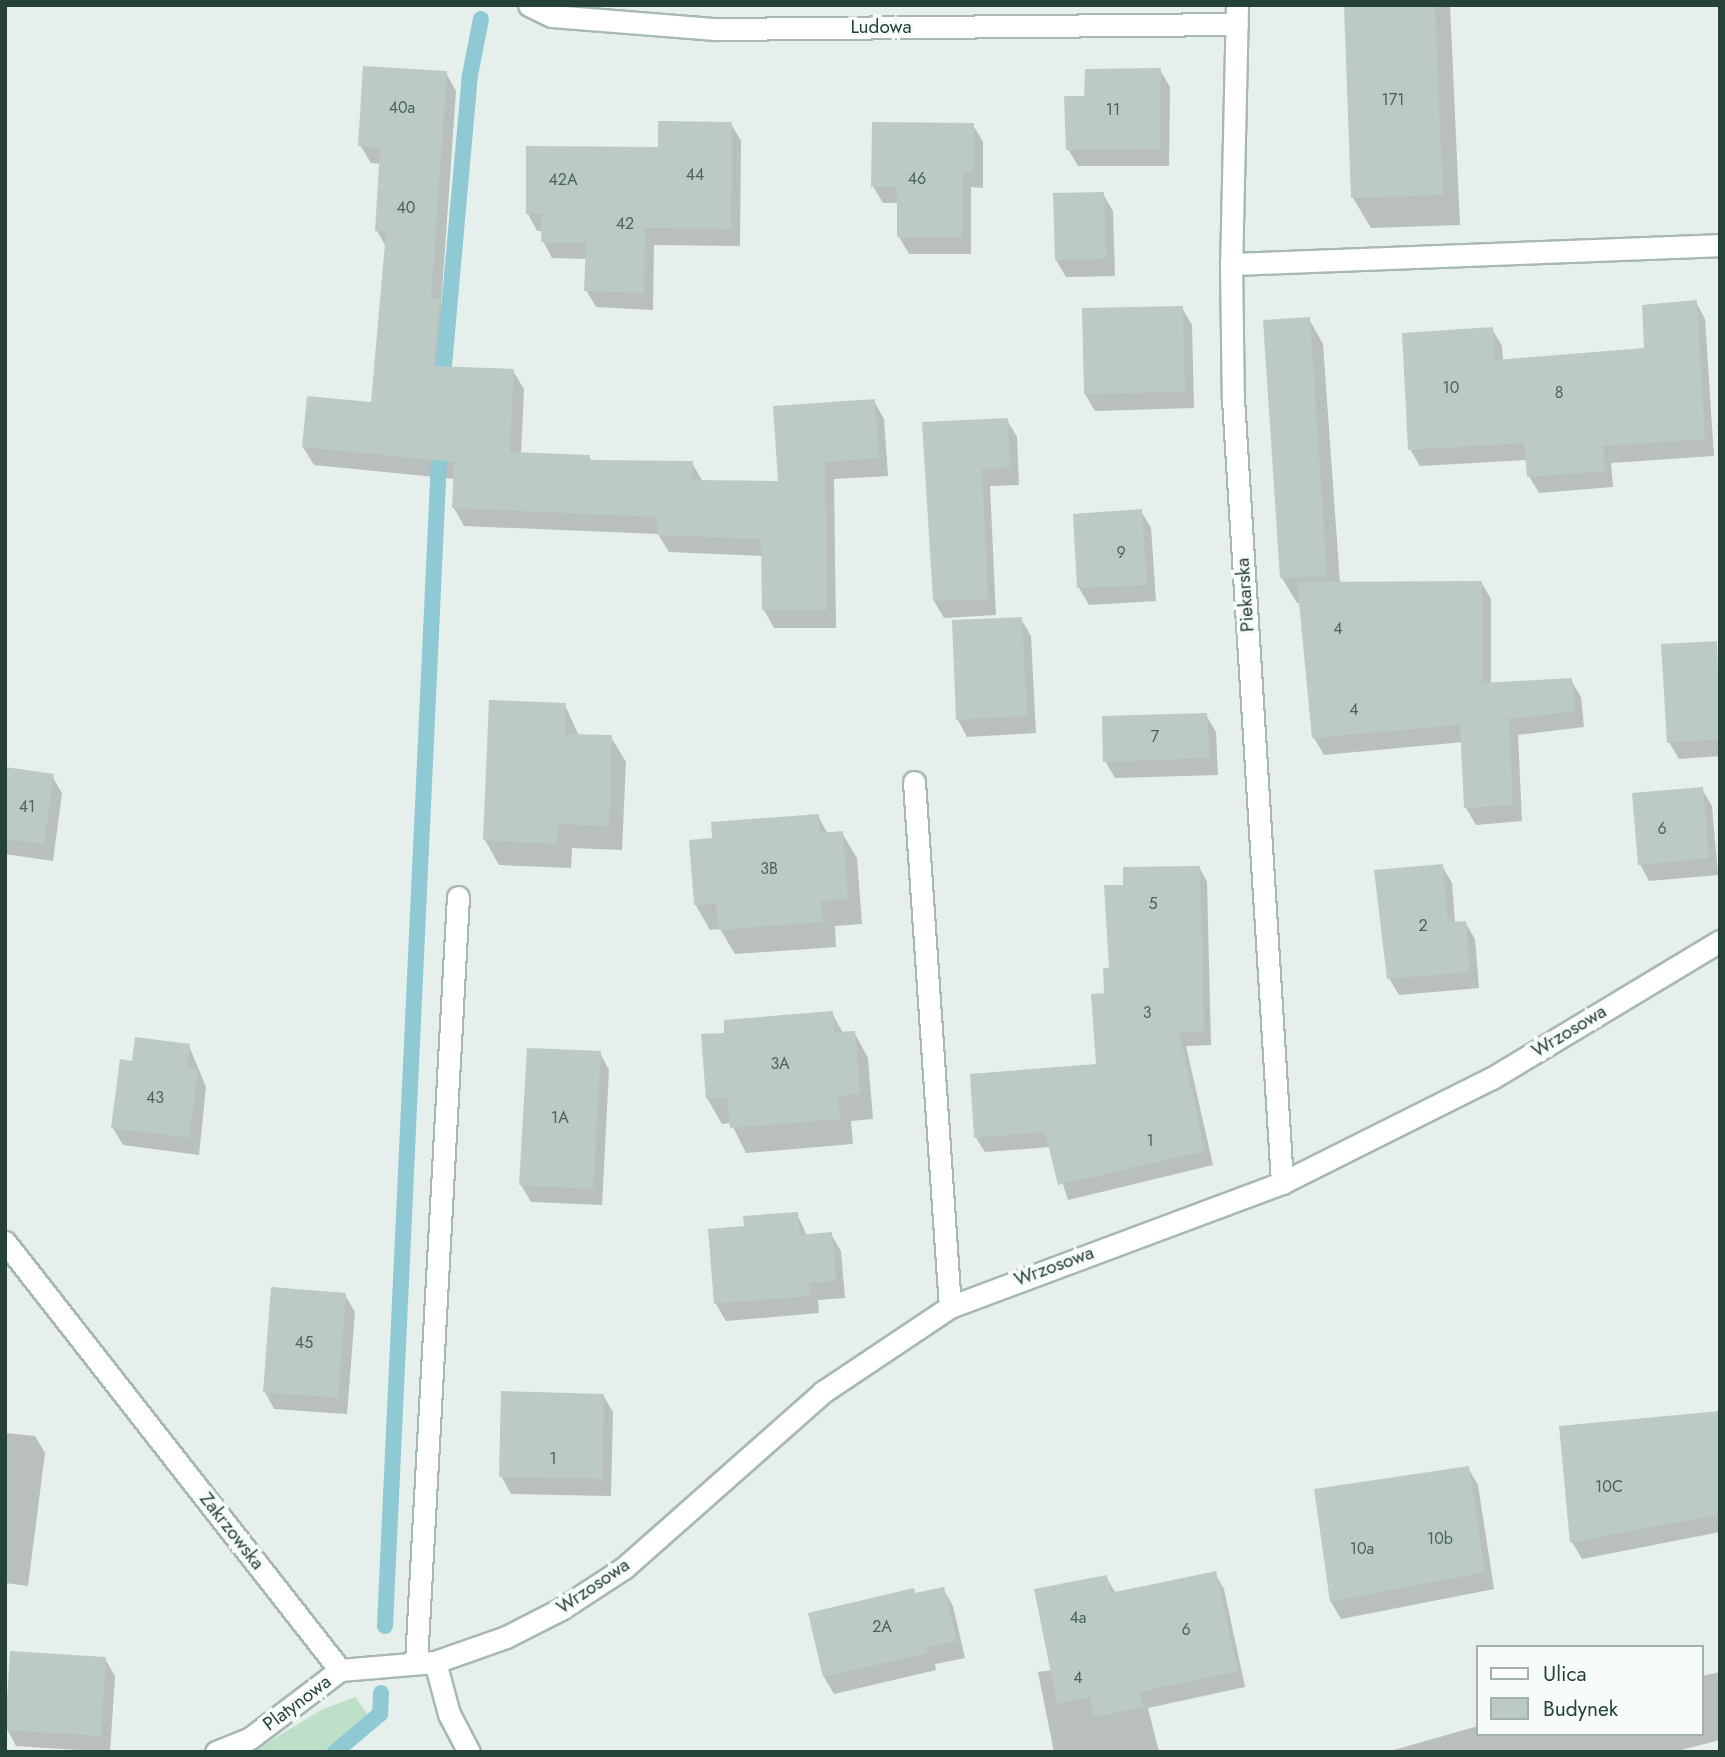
<!DOCTYPE html>
<style>
body{margin:0}
#map{position:relative;width:1725px;height:1757px;overflow:hidden;background:#e6efeb;font-family:Jost,sans-serif}
div>[style]{position:absolute}
.green>*{inset:0;background:#bfe0c8}
.shadow>*{inset:0;background:#0003}
.stream>*{height:16px;margin:-8px;padding:0 8px;transform-origin:8px;border-radius:8px;background:#8ec9d4}
.building>*{inset:0;background:#bbcac4}
.roads{filter:drop-shadow(2px 0 #a8b8b2) drop-shadow(-2px 0 #a8b8b2) drop-shadow(0 2px #a8b8b2) drop-shadow(0 -2px #a8b8b2)}
.minor>*{height:21px;margin:-10.5px;padding:0 10.5px;transform-origin:10.5px;border-radius:10.5px;background:#fff}
span{translate:-50% -50%;white-space:nowrap;text-align:center;line-height:1.15;-webkit-text-stroke:7px #f7fbf9;paint-order:stroke}
.number-label{font-size:16px;color:#4a645c}
.number-label span{-webkit-text-stroke-width:0}
.street-label{font-size:19px;color:#24423a}
.frame{position:absolute;inset:0;border:7px solid #24423a;pointer-events:none}
.legend{position:absolute;left:1476px;top:1645px;width:228px;height:91px;box-sizing:border-box;background:#f7fbf9;border:2px solid #a3b1ad;margin:0;padding:9px 12px;list-style:none;font-size:21px;color:#24423a}
.legend li{display:flex;align-items:center;gap:14px;height:35px}
.legend b{width:35px;border:2px solid #a3b1ad}
</style>
<div id="map">
<div class="green">
<i style="clip-path:polygon(355px 1697px,369px 1716px,326px 1752px,252px 1752px,321px 1710px)"></i>
</div>
<div class="shadow">
<i style="clip-path:polygon(1346px 5px,1450px 5px,1460px 225px,1371px 228px,1353px 198px)"></i>
<i style="clip-path:polygon(1160px 70px,1170px 87px,1169px 166px,1078px 166px,1068px 149px)"></i>
<i style="clip-path:polygon(446px 73px,456px 91px,441px 306px,449px 319px,445px 369px,513px 371px,524px 389px,521px 454px,589px 456px,592px 462px,692px 463px,703px 482px,780px 483px,874px 401px,884px 419px,888px 476px,834px 479px,836px 628px,774px 628px,764px 610px,763px 556px,669px 552px,658px 534px,464px 526px,454px 508px,455px 479px,314px 465px,303px 447px,373px 404px,386px 247px,377px 231px,381px 164px,371px 163px,360px 145px)"></i>
<i style="clip-path:polygon(731px 124px,741px 141px,740px 246px,654px 245px,653px 310px,596px 307px,586px 290px,587px 259px,552px 258px,543px 241px,543px 231px,537px 231px,528px 214px,660px 148px)"></i>
<i style="clip-path:polygon(973px 125px,983px 142px,983px 188px,971px 187px,971px 254px,909px 254px,899px 237px,899px 203px,883px 203px,873px 186px)"></i>
<i style="clip-path:polygon(1103px 194px,1113px 211px,1115px 276px,1066px 277px,1056px 260px)"></i>
<i style="clip-path:polygon(1696px 302px,1705px 319px,1714px 456px,1611px 463px,1613px 487px,1539px 493px,1529px 476px,1528px 460px,1420px 466px,1410px 449px,1492px 329px,1502px 346px,1503px 361px,1646px 350px)"></i>
<i style="clip-path:polygon(1182px 308px,1192px 325px,1194px 408px,1095px 411px,1085px 394px)"></i>
<i style="clip-path:polygon(1309px 319px,1323px 344px,1340px 583px,1481px 582px,1491px 599px,1491px 684px,1571px 680px,1581px 697px,1584px 727px,1518px 735px,1522px 821px,1476px 825px,1466px 808px,1463px 742px,1324px 755px,1314px 738px,1301px 603px,1297px 603px,1282px 578px,1265px 322px)"></i>
<i style="clip-path:polygon(1007px 420px,1017px 437px,1019px 485px,990px 486px,996px 615px,944px 618px,934px 601px,924px 424px)"></i>
<i style="clip-path:polygon(1141px 511px,1151px 528px,1156px 601px,1089px 605px,1079px 588px)"></i>
<i style="clip-path:polygon(1021px 619px,1031px 636px,1036px 733px,967px 737px,958px 720px,954px 622px)"></i>
<i style="clip-path:polygon(1716px 642px,1720px 756px,1679px 759px,1669px 742px)"></i>
<i style="clip-path:polygon(565px 705px,579px 736px,611px 737px,626px 762px,622px 850px,572px 848px,571px 868px,499px 865px,485px 840px)"></i>
<i style="clip-path:polygon(1206px 715px,1216px 732px,1218px 775px,1115px 778px,1105px 761px)"></i>
<i style="clip-path:polygon(5px 769px,52px 776px,62px 793px,53px 861px,5px 854px)"></i>
<i style="clip-path:polygon(1702px 789px,1712px 806px,1718px 875px,1649px 881px,1640px 864px)"></i>
<i style="clip-path:polygon(818px 816px,828px 834px,842px 833px,857px 858px,862px 924px,835px 926px,836px 947px,735px 954px,720px 929px,710px 930px,695px 904px)"></i>
<i style="clip-path:polygon(1442px 866px,1452px 883px,1455px 923px,1465px 922px,1475px 939px,1479px 988px,1399px 995px,1389px 978px,1376px 872px)"></i>
<i style="clip-path:polygon(1199px 867px,1207px 882px,1211px 1045px,1186px 1046px,1213px 1165px,1068px 1200px,1051px 1147px,985px 1152px,976px 1138px,1097px 1065px,1125px 887px)"></i>
<i style="clip-path:polygon(832px 1013px,843px 1033px,854px 1032px,868px 1058px,873px 1119px,851px 1121px,853px 1144px,746px 1153px,731px 1123px,722px 1124px,707px 1098px,726px 1034px)"></i>
<i style="clip-path:polygon(189px 1046px,206px 1087px,199px 1155px,123px 1145px,113px 1128px,134px 1063px)"></i>
<i style="clip-path:polygon(600px 1053px,609px 1070px,602px 1205px,531px 1202px,521px 1185px)"></i>
<i style="clip-path:polygon(797px 1214px,807px 1236px,831px 1234px,841px 1251px,845px 1298px,818px 1300px,819px 1313px,726px 1321px,716px 1304px,746px 1227px)"></i>
<i style="clip-path:polygon(345px 1295px,355px 1312px,347px 1414px,274px 1409px,265px 1392px)"></i>
<i style="clip-path:polygon(603px 1395px,613px 1412px,611px 1496px,511px 1494px,501px 1476px)"></i>
<i style="clip-path:polygon(1720px 1417px,1720px 1532px,1582px 1559px,1572px 1542px)"></i>
<i style="clip-path:polygon(5px 1433px,35px 1436px,45px 1453px,28px 1586px,5px 1583px)"></i>
<i style="clip-path:polygon(1468px 1468px,1478px 1485px,1494px 1589px,1341px 1619px,1331px 1602px)"></i>
<i style="clip-path:polygon(1215px 1573px,1224px 1589px,1245px 1687px,1148px 1708px,1159px 1752px,1054px 1752px,1038px 1672px,1052px 1670px,1106px 1577px,1115px 1592px)"></i>
<i style="clip-path:polygon(943px 1589px,953px 1606px,965px 1658px,935px 1664px,936px 1670px,834px 1694px,824px 1677px,810px 1614px,914px 1590px,916px 1595px)"></i>
<i style="clip-path:polygon(105px 1659px,115px 1676px,110px 1752px,16px 1746px,7px 1729px)"></i>
<i style="clip-path:polygon(1720px 1672px,1720px 1740px,1673px 1752px,1387px 1752px,1478px 1726px,1478px 1734px,1702px 1734px,1702px 1676px)"></i>
</div>
<div class="stream">
<i style="left:442px;top:388px;width:314px;rotate:-84.9deg"></i>
<i style="left:470px;top:75px;width:57px;rotate:-78.9deg"></i>
<i style="left:385px;top:1626px;width:1188px;rotate:-87.35deg"></i>
<i style="left:335px;top:1752px;width:59px;rotate:-40.2deg"></i>
<i style="left:380px;top:1714px;width:21px;rotate:-87deg"></i>
</div>
<div class="building">
<i style="clip-path:polygon(1344px 5px,1435px 5px,1443px 195px,1351px 198px)"></i>
<i style="clip-path:polygon(363px 66px,447px 71px,431px 299px,440px 299px,434px 366px,514px 369px,510px 452px,590px 455px,589px 460px,693px 461px,692px 480px,778px 481px,773px 406px,875px 399px,879px 458px,825px 462px,827px 610px,762px 610px,761px 539px,657px 535px,657px 517px,452px 508px,454px 462px,302px 447px,307px 396px,371px 402px,386px 232px,375px 231px,380px 148px,358px 146px)"></i>
<i style="clip-path:polygon(1161px 68px,1160px 149px,1066px 150px,1064px 96px,1084px 96px,1085px 69px)"></i>
<i style="clip-path:polygon(658px 121px,732px 122px,731px 229px,645px 228px,644px 293px,584px 291px,586px 243px,541px 242px,542px 214px,526px 214px,526px 146px,658px 147px)"></i>
<i style="clip-path:polygon(872px 122px,974px 123px,974px 171px,963px 171px,962px 237px,897px 237px,897px 187px,871px 187px)"></i>
<i style="clip-path:polygon(1104px 192px,1106px 259px,1055px 260px,1053px 193px)"></i>
<i style="clip-path:polygon(1697px 300px,1705px 439px,1603px 446px,1605px 471px,1527px 477px,1524px 443px,1408px 450px,1402px 333px,1493px 327px,1495px 360px,1644px 348px,1642px 305px)"></i>
<i style="clip-path:polygon(1183px 306px,1185px 392px,1084px 394px,1082px 308px)"></i>
<i style="clip-path:polygon(1310px 317px,1327px 576px,1280px 578px,1263px 320px)"></i>
<i style="clip-path:polygon(1008px 418px,1010px 468px,982px 469px,988px 599px,933px 601px,922px 422px)"></i>
<i style="clip-path:polygon(1142px 509px,1147px 585px,1077px 588px,1073px 514px)"></i>
<i style="clip-path:polygon(1482px 581px,1482px 683px,1572px 678px,1575px 711px,1509px 719px,1513px 805px,1464px 808px,1460px 725px,1312px 738px,1297px 582px)"></i>
<i style="clip-path:polygon(1022px 617px,1027px 716px,956px 720px,952px 620px)"></i>
<i style="clip-path:polygon(1717px 641px,1720px 739px,1667px 743px,1661px 644px)"></i>
<i style="clip-path:polygon(489px 700px,566px 703px,565px 734px,612px 735px,609px 826px,558px 824px,557px 844px,483px 840px)"></i>
<i style="clip-path:polygon(1207px 713px,1210px 758px,1103px 762px,1102px 716px)"></i>
<i style="clip-path:polygon(5px 767px,54px 774px,44px 844px,5px 839px)"></i>
<i style="clip-path:polygon(1703px 787px,1709px 858px,1638px 865px,1632px 793px)"></i>
<i style="clip-path:polygon(819px 814px,820px 833px,843px 831px,848px 899px,821px 901px,823px 922px,719px 930px,716px 903px,694px 905px,689px 840px,712px 838px,711px 822px)"></i>
<i style="clip-path:polygon(1443px 864px,1448px 922px,1466px 921px,1470px 972px,1387px 979px,1374px 870px)"></i>
<i style="clip-path:polygon(1200px 866px,1204px 1031px,1179px 1032px,1205px 1151px,1058px 1185px,1045px 1132px,974px 1138px,970px 1074px,1096px 1064px,1091px 994px,1104px 993px,1103px 968px,1109px 968px,1104px 885px,1123px 885px,1123px 867px)"></i>
<i style="clip-path:polygon(833px 1011px,834px 1032px,855px 1031px,860px 1094px,838px 1096px,840px 1119px,730px 1128px,727px 1097px,706px 1099px,701px 1034px,724px 1033px,724px 1020px)"></i>
<i style="clip-path:polygon(135px 1037px,190px 1044px,187px 1068px,198px 1069px,189px 1138px,111px 1128px,120px 1059px,132px 1061px)"></i>
<i style="clip-path:polygon(527px 1048px,601px 1051px,593px 1189px,519px 1185px)"></i>
<i style="clip-path:polygon(798px 1212px,800px 1235px,832px 1232px,836px 1281px,809px 1283px,810px 1296px,714px 1304px,708px 1229px,744px 1226px,743px 1216px)"></i>
<i style="clip-path:polygon(271px 1287px,346px 1293px,338px 1398px,263px 1392px)"></i>
<i style="clip-path:polygon(501px 1391px,604px 1394px,602px 1479px,499px 1477px)"></i>
<i style="clip-path:polygon(1720px 1411px,1720px 1514px,1570px 1543px,1559px 1426px)"></i>
<i style="clip-path:polygon(1469px 1466px,1485px 1572px,1330px 1602px,1314px 1489px)"></i>
<i style="clip-path:polygon(1216px 1571px,1238px 1671px,1140px 1692px,1144px 1707px,1094px 1717px,1090px 1697px,1057px 1704px,1034px 1589px,1107px 1575px,1111px 1593px)"></i>
<i style="clip-path:polygon(944px 1587px,957px 1641px,927px 1647px,928px 1653px,823px 1677px,808px 1613px,914px 1588px,915px 1593px)"></i>
<i style="clip-path:polygon(10px 1651px,106px 1657px,101px 1736px,5px 1730px)"></i>
</div>
<div class="roads">
<div class="minor">
<i style="left:529px;top:5px;width:25px;rotate:26deg"></i>
<i style="left:552px;top:16px;width:164px;rotate:4.6deg"></i>
<i style="left:715px;top:29px;width:522px;rotate:-0.55deg"></i>
<i style="left:1237px;top:5px;width:259px;rotate:91.3deg"></i>
<i style="left:1231px;top:264px;width:135px;rotate:89.2deg"></i>
<i style="left:1233px;top:399px;width:786px;rotate:86.42deg"></i>
<i style="left:1231px;top:264px;width:489px;rotate:-2.2deg"></i>
<i style="left:914px;top:782px;width:526px;rotate:86.08deg"></i>
<i style="left:5px;top:1242px;width:544px;rotate:51.95deg"></i>
<i style="left:340px;top:1670px;width:95px;rotate:-4.8deg"></i>
<i style="left:435px;top:1662px;width:54px;rotate:74.9deg"></i>
<i style="left:449px;top:1714px;width:43px;rotate:62.2deg"></i>
<i style="left:416px;top:1662px;width:766px;rotate:-86.86deg"></i>
<i style="left:435px;top:1662px;width:75px;rotate:-19.4deg"></i>
<i style="left:506px;top:1637px;width:62px;rotate:-27deg"></i>
<i style="left:561px;top:1609px;width:75px;rotate:-33.1deg"></i>
<i style="left:624px;top:1568px;width:266px;rotate:-41.5deg"></i>
<i style="left:823px;top:1392px;width:153px;rotate:-33.8deg"></i>
<i style="left:950px;top:1307px;width:354px;rotate:-20.5deg"></i>
<i style="left:1282px;top:1183px;width:235px;rotate:-26.6deg"></i>
<i style="left:1492px;top:1078px;width:266px;rotate:-31deg"></i>
<i style="left:216px;top:1752px;width:35px;rotate:-22deg"></i>
<i style="left:249px;top:1739px;width:114px;rotate:-37.2deg"></i>
</div>
</div>
<div class="number-label">
<span style="left:1393px;top:100px">171</span>
<span style="left:402px;top:108px">40a</span>
<span style="left:1113px;top:110px">11</span>
<span style="left:695px;top:175px">44</span>
<span style="left:917px;top:179px">46</span>
<span style="left:563px;top:180px">42A</span>
<span style="left:406px;top:208px">40</span>
<span style="left:625px;top:224px">42</span>
<span style="left:1451px;top:388px">10</span>
<span style="left:1559px;top:393px">8</span>
<span style="left:1121px;top:553px">9</span>
<span style="left:1338px;top:629px">4</span>
<span style="left:1354px;top:710px">4</span>
<span style="left:1155px;top:737px">7</span>
<span style="left:27px;top:807px">41</span>
<span style="left:1662px;top:829px">6</span>
<span style="left:769px;top:869px">3B</span>
<span style="left:1153px;top:904px">5</span>
<span style="left:1423px;top:926px">2</span>
<span style="left:1147px;top:1013px">3</span>
<span style="left:780px;top:1064px">3A</span>
<span style="left:155px;top:1098px">43</span>
<span style="left:560px;top:1118px">1A</span>
<span style="left:1150px;top:1141px">1</span>
<span style="left:304px;top:1343px">45</span>
<span style="left:553px;top:1459px">1</span>
<span style="left:1609px;top:1487px">10C</span>
<span style="left:1440px;top:1539px">10b</span>
<span style="left:1362px;top:1549px">10a</span>
<span style="left:1078px;top:1618px">4a</span>
<span style="left:882px;top:1627px">2A</span>
<span style="left:1186px;top:1630px">6</span>
<span style="left:1078px;top:1678px">4</span>
</div>
<div class="street-label">
<span style="left:881px;top:27px">Ludowa</span>
<span style="left:1245px;top:595px;rotate:-94deg">Piekarska</span>
<span style="left:1569px;top:1031px;rotate:-31deg">Wrzosowa</span>
<span style="left:1054px;top:1266px;rotate:-20deg">Wrzosowa</span>
<span style="left:232px;top:1531px;rotate:52deg">Zakrzowska</span>
<span style="left:593px;top:1586px;rotate:-34deg">Wrzosowa</span>
<span style="left:297px;top:1703px;rotate:-37deg">Platynowa</span>
</div>
<div class="frame"></div>
<ul class="legend">
<li><b style="height:9px;background:#fff"></b>Ulica</li>
<li><b style="height:19px;background:#bbcac4"></b>Budynek</li>
</ul>
</div>
